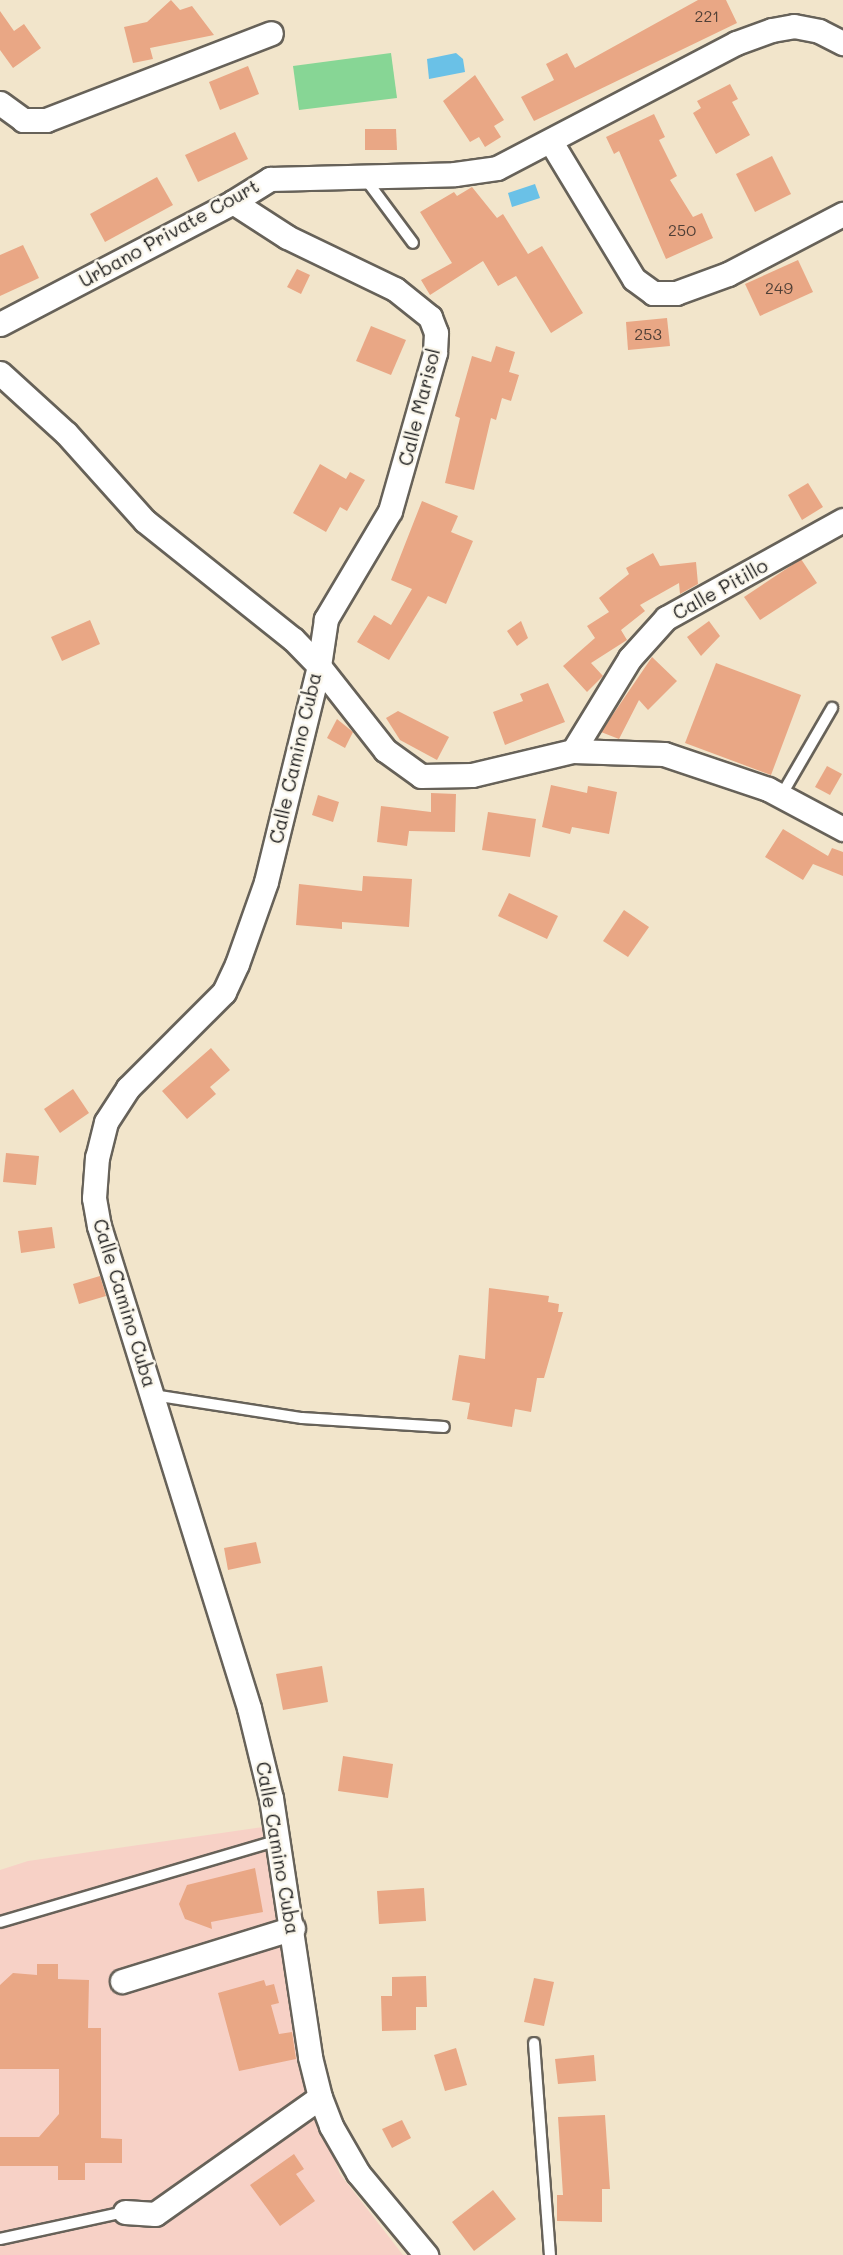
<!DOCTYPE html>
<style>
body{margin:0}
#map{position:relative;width:843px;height:2255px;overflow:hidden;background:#f2e5cb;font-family:Mali,sans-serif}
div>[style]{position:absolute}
.built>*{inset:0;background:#f7d1c6}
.green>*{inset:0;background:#87d695}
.water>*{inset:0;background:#6ac1e7}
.building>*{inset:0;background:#e9a785}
.roads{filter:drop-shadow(2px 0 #676259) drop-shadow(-2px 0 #676259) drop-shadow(0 2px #676259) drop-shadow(0 -2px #676259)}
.service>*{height:10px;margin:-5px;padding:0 5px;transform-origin:5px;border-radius:5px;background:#fff}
.minor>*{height:23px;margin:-11.5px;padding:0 11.5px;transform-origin:11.5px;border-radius:11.5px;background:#fff}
span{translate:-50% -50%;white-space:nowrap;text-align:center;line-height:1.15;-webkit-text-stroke:5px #fbf7ec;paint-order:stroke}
.number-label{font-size:16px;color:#4f3f36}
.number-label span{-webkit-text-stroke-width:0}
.street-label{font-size:19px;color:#1c1c1c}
</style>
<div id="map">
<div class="built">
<i style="clip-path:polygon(270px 1826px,322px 2126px,340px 2174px,403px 2255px,0 2255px,0 1870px,28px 1861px)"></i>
</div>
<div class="green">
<i style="clip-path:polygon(391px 53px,397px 98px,299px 110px,293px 66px)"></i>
</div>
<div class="water">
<i style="clip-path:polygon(456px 53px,463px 59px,465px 72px,429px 79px,427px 59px)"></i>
<i style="clip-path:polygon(535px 184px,540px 198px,512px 207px,508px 193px)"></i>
</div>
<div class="building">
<i style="clip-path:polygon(171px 0,180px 10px,192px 6px,214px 35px,150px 48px,153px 59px,133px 63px,124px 27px,147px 22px)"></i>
<i style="clip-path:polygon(698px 0,726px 0,737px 23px,534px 121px,521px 97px,554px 80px,546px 64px,567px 53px,575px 68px)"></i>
<i style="clip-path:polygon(0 11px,14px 31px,24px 24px,41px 48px,13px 68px,0 50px)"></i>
<i style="clip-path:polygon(248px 66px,259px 94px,220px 110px,209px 82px)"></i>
<i style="clip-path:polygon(475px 75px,504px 120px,494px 126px,501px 137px,485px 147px,479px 137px,470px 142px,443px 101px)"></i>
<i style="clip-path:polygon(730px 84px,738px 99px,732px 102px,750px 135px,716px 154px,693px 113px,701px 108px,697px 101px)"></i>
<i style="clip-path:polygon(654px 114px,665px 137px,659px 140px,677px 176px,670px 180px,693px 217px,702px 213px,713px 238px,666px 259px,619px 151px,614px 154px,606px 137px)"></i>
<i style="clip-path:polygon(365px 129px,396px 129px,397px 150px,365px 150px)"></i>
<i style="clip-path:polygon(235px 132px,248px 159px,198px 182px,185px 155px)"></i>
<i style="clip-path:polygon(772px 156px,791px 194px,755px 212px,736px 174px)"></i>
<i style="clip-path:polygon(157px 177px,173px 205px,105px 242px,90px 214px)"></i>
<i style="clip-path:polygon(472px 187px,497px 218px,503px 214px,528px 254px,542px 246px,583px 313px,551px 333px,516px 276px,498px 286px,483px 261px,430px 295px,421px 280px,452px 263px,420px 212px,454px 192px,457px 196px)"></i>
<i style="clip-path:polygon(23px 245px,39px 278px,0 296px,0 255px)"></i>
<i style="clip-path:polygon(798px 260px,813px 292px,760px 316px,745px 284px)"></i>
<i style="clip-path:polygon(297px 269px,310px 275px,301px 294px,287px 287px)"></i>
<i style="clip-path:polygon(667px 318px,670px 346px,628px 350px,626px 322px)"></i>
<i style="clip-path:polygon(371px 326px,406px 340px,391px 375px,356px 361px)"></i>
<i style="clip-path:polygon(496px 346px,515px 352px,509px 372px,519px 375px,511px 401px,502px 398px,496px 420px,491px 418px,474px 490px,445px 483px,460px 418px,455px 416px,472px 356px,491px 362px)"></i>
<i style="clip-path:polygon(320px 464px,346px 479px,350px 472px,365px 480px,347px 511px,340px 507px,326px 532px,293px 513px)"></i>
<i style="clip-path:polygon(808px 483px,823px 507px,802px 520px,788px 495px)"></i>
<i style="clip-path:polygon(422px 501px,458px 516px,451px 532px,473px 541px,446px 604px,428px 596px,389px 660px,357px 642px,374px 615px,391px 625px,412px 589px,391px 580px)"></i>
<i style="clip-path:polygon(653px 553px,660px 566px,696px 562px,698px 584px,680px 594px,679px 583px,640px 605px,645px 611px,621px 630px,627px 640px,591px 663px,603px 676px,587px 692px,563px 666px,595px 638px,587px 626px,609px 612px,599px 598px,629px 574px,626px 568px)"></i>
<i style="clip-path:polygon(801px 559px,817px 583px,760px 620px,744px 597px)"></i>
<i style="clip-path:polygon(90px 620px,100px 644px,62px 661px,51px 637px)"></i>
<i style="clip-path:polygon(521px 621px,528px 638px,517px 646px,507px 631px)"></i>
<i style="clip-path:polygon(709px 621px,720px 636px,701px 656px,687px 637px)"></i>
<i style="clip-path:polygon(652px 657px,677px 681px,648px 710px,639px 700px,619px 739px,601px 732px)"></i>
<i style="clip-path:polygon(716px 663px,801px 695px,771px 775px,685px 743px)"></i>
<i style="clip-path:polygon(548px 683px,565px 722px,505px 745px,493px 712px,523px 701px,520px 694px)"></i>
<i style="clip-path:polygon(398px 711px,449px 737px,437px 760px,400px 740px,386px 718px)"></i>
<i style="clip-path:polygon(337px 719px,353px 732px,345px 748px,327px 738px)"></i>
<i style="clip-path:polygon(827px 766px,842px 774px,830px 795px,815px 787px)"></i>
<i style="clip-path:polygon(551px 785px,587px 793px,588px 786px,617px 792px,609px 834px,572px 827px,570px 834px,542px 827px)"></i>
<i style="clip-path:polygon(431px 793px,456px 794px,455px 832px,409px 831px,407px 846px,377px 842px,381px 806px,431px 812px)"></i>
<i style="clip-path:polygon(318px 795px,339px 802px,333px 822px,312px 815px)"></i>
<i style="clip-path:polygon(488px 812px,536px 819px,530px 857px,482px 850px)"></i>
<i style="clip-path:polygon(783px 829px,828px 856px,832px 848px,843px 852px,843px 876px,813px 864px,803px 880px,765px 857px)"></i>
<i style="clip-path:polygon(363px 876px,412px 879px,409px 927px,342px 922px,342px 929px,296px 925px,299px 884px,362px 891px)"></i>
<i style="clip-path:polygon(509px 893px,558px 916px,547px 939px,498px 916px)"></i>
<i style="clip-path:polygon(624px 910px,649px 927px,628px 957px,603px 941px)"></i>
<i style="clip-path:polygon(211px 1048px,230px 1070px,210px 1087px,216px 1094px,187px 1119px,162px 1091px)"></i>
<i style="clip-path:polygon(73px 1089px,89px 1113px,60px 1133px,44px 1109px)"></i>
<i style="clip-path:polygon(6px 1153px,39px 1156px,36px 1185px,3px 1182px)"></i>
<i style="clip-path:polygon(52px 1227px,55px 1248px,21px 1253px,18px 1231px)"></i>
<i style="clip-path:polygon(100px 1276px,106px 1296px,79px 1304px,73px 1284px)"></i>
<i style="clip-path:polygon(489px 1288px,549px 1296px,548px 1302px,559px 1304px,558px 1312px,563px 1312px,544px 1378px,537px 1378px,531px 1412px,515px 1409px,512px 1427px,467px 1419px,470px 1403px,452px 1400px,459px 1355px,485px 1359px)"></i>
<i style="clip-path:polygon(256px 1542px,261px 1563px,228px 1570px,224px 1548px)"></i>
<i style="clip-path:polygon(322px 1666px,328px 1702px,283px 1710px,276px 1674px)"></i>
<i style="clip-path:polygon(343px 1756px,393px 1764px,388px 1798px,338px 1791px)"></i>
<i style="clip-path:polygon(255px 1868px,263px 1912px,211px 1922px,212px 1929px,185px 1919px,179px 1904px,187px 1885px)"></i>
<i style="clip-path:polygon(424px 1888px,426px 1921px,379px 1924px,377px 1891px)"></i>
<i style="clip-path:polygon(37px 1964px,58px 1964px,58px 1979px,89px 1980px,88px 2028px,101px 2028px,101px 2138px,122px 2139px,122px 2163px,85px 2163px,85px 2180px,58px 2180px,58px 2166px,0 2166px,0 2137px,39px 2137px,59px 2114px,59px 2069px,0 2069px,0 1985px,13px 1973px,37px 1975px)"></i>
<i style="clip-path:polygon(426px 1976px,427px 2007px,416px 2007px,416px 2030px,382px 2031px,381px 1996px,392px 1996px,392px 1977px)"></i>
<i style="clip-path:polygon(534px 1978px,554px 1982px,544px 2026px,524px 2022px)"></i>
<i style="clip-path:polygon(264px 1980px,266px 1986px,274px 1984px,279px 2003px,271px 2005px,279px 2034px,292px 2032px,296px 2059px,239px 2071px,218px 1993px)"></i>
<i style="clip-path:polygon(456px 2048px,467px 2085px,445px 2091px,434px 2055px)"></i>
<i style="clip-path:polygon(594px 2055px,596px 2081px,558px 2084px,555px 2059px)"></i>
<i style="clip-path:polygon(605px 2115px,610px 2189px,602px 2189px,602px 2222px,557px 2221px,557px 2195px,563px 2195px,558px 2117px)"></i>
<i style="clip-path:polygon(402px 2120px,411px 2138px,392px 2148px,382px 2129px)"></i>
<i style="clip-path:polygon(294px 2154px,304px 2169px,296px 2174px,315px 2201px,280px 2226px,250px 2185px)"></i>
<i style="clip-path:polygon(493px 2190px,516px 2219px,474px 2251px,452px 2222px)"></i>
</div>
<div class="roads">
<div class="service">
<i style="left:364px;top:177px;width:82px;rotate:53.4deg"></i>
<i style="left:781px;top:796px;width:102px;rotate:-59.9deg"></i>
<i style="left:153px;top:1395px;width:151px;rotate:8.8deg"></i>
<i style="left:302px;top:1418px;width:142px;rotate:3.6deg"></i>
<i style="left:0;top:1922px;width:291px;rotate:-16.4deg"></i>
<i style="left:534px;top:2043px;width:213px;rotate:85.7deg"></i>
<i style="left:0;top:2239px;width:128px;rotate:-12.2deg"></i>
</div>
<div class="minor">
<i style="left:0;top:103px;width:29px;rotate:36deg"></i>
<i style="left:23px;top:120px;width:23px"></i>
<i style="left:46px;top:120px;width:241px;rotate:-21.1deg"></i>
<i style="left:551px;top:142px;width:160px;rotate:58.8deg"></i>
<i style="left:634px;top:279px;width:24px;rotate:36deg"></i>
<i style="left:653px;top:293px;width:23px"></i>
<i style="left:676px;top:293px;width:55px;rotate:-20.1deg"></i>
<i style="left:728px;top:274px;width:130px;rotate:-27.6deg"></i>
<i style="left:233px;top:202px;width:64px;rotate:32.9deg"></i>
<i style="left:287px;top:237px;width:120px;rotate:25.7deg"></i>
<i style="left:395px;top:289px;width:45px;rotate:38.7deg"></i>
<i style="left:430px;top:317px;width:17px;rotate:69deg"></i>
<i style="left:436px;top:333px;width:20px;rotate:93deg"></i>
<i style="left:435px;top:353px;width:164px;rotate:105.9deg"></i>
<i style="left:390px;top:511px;width:126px;rotate:120.7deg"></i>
<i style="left:326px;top:619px;width:48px;rotate:98.5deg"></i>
<i style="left:319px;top:666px;width:107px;rotate:51.8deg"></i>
<i style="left:385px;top:750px;width:44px;rotate:35.8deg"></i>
<i style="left:421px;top:776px;width:51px;rotate:-1.1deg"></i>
<i style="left:472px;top:775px;width:104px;rotate:-13.4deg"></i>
<i style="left:573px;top:751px;width:91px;rotate:1.9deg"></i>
<i style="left:664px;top:754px;width:110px;rotate:18.6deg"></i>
<i style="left:768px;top:789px;width:85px;rotate:28.1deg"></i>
<i style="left:0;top:324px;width:263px;rotate:-27.6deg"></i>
<i style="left:233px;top:202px;width:44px;rotate:-31.9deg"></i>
<i style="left:270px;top:179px;width:185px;rotate:-1.5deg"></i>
<i style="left:455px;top:174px;width:42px;rotate:-8.1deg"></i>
<i style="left:497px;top:168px;width:270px;rotate:-27.6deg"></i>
<i style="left:736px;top:43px;width:38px;rotate:-20deg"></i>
<i style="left:772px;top:30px;width:22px;rotate:-10deg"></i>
<i style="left:794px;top:26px;width:25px;rotate:11deg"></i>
<i style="left:819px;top:31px;width:27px;rotate:27deg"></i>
<i style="left:0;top:373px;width:89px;rotate:42.3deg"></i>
<i style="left:66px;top:433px;width:118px;rotate:48.1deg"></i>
<i style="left:145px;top:521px;width:189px;rotate:38.6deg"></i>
<i style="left:293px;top:639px;width:37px;rotate:46deg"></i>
<i style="left:319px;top:666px;width:222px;rotate:103.8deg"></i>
<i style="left:266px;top:882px;width:87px;rotate:109.5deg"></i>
<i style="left:237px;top:964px;width:31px;rotate:115deg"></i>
<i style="left:224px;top:992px;width:136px;rotate:135deg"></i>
<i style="left:128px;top:1088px;width:40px;rotate:122.9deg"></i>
<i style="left:106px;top:1122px;width:36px;rotate:104deg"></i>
<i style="left:97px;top:1157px;width:41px;rotate:94.2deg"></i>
<i style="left:94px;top:1198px;width:28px;rotate:80deg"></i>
<i style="left:99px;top:1226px;width:505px;rotate:72.71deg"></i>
<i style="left:249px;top:1708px;width:93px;rotate:76.3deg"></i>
<i style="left:271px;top:1798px;width:262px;rotate:81.4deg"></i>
<i style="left:310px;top:2057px;width:41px;rotate:76deg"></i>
<i style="left:320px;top:2097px;width:31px;rotate:69deg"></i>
<i style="left:331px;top:2126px;width:54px;rotate:60.1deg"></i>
<i style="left:358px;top:2173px;width:107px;rotate:50.3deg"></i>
<i style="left:573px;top:751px;width:109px;rotate:-58.5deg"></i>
<i style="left:630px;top:658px;width:54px;rotate:-48deg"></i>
<i style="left:666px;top:618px;width:202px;rotate:-29deg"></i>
<i style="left:122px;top:1981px;width:179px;rotate:-17.2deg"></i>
<i style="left:125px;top:2212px;width:30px;rotate:4deg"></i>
<i style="left:155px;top:2214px;width:202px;rotate:-35.3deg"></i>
</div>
</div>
<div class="number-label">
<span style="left:707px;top:16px">221</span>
<span style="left:682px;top:230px">250</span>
<span style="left:779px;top:288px">249</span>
<span style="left:648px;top:334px">253</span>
</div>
<div class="street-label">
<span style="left:169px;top:233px;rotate:-29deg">Urbano Private Court</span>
<span style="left:419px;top:407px;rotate:-76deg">Calle Marisol</span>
<span style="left:720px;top:589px;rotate:-29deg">Calle Pitillo</span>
<span style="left:295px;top:758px;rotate:-77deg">Calle Camino Cuba</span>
<span style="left:125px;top:1303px;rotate:73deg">Calle Camino Cuba</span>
<span style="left:278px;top:1848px;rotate:80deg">Calle Camino Cuba</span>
</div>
</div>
